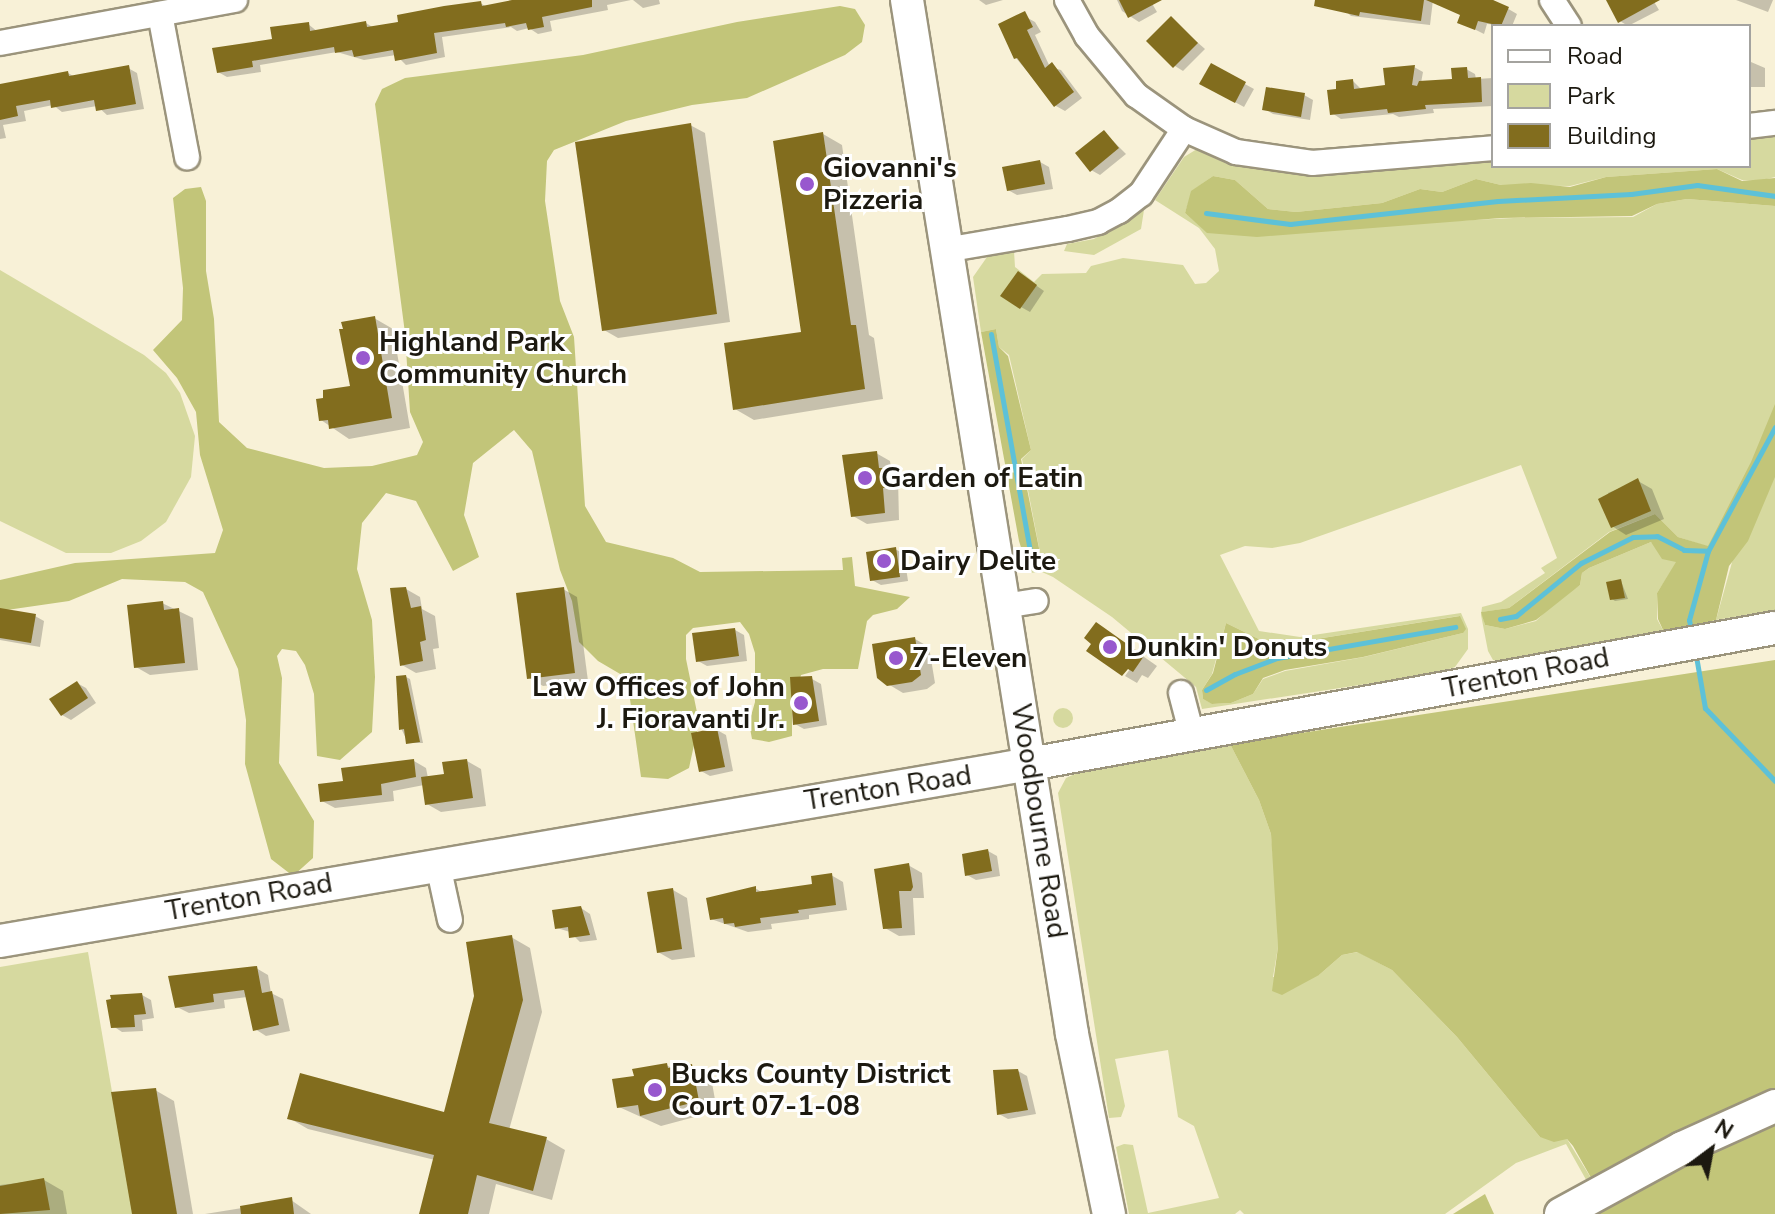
<!DOCTYPE html>
<style>
body{margin:0}
#map{position:relative;width:1775px;height:1214px;overflow:hidden;background:#f8f1d7;font-family:"Nunito Sans",sans-serif}
div>[style]{position:absolute}
.green>*{inset:0;background:#d6d99f}
.round{border-radius:50%}
.forest>*{inset:0;background:#c2c579}
.shadow>*{inset:0;background:#0003}
.stream>*{height:5px;margin:-2.5px;padding:0 2.5px;transform-origin:2.5px;border-radius:2.5px;background:#5dc1d8}
.building>*{inset:0;background:#826d1e}
.roads{filter:drop-shadow(2px 0 #9b947c) drop-shadow(-2px 0 #9b947c) drop-shadow(0 2px #9b947c) drop-shadow(0 -2px #9b947c)}
.minor>*{height:24px;margin:-12px;padding:0 12px;transform-origin:12px;border-radius:12px;background:#fff}
.major>*{height:32px;margin:-16px;padding:0 16px;transform-origin:16px;border-radius:16px;background:#fff}
.dots>*{width:22px;height:22px;translate:-50% -50%;box-sizing:border-box;border:4px solid #fff;border-radius:50%}
span{translate:-50% -50%;white-space:nowrap;text-align:center;line-height:1.15;-webkit-text-stroke:6px #fff;paint-order:stroke}
.poi-label{font-size:28px;color:#1c1910;font-weight:700}
.left{translate:0 -50%;text-align:left}
.right{translate:-100% -50%;text-align:right}
.street-label{font-size:28px;color:#1c1910}
.legend{position:absolute;left:1491px;top:24px;width:260px;height:144px;box-sizing:border-box;background:#fff;border:2px solid #a4a39f;margin:0;padding:10px 14px;list-style:none;font-size:24px;color:#1c1910}
.legend li{display:flex;align-items:center;gap:16px;height:40px}
.legend b{width:40px;border:2px solid #a4a39f}
.north{position:absolute;left:1671px;top:1110px;width:80px;height:80px;-webkit-text-stroke:6px #fff;paint-order:stroke;rotate:32deg;font-size:22px;font-weight:700;line-height:32px;text-align:center;color:#1c1910}
.north::after{content:'';display:block;margin:auto;width:28px;height:36px;background:#1c1910;clip-path:polygon(50% 0,100% 100%,50% 72%,0 100%)}
</style>
<div id="map">
<div class="green">
<i style="clip-path:polygon(evenodd,1775px 132px,1775px 177px,1759px 181px,1742px 180px,1717px 169px,1606px 177px,1570px 186px,1501px 185px,1476px 179px,1442px 192px,1420px 189px,1382px 203px,1296px 212px,1268px 209px,1235px 180px,1213px 176px,1192px 191px,1185px 213px,1208px 233px,1514px 218px,1633px 217px,1657px 204px,1687px 199px,1775px 206px,1775px 610px,1716px 620px,1734px 555px,1678px 537px,1655px 514px,1609px 532px,1509px 608px,1482px 612px,1485px 625px,1505px 629px,1536px 621px,1556px 601px,1580px 585px,1582px 573px,1589px 568px,1651px 542px,1677px 562px,1657px 593px,1657px 619px,1664px 632px,1502px 662px,1493px 660px,1488px 651px,1481px 615px,1482px 607px,1501px 602px,1545px 573px,1541px 568px,1557px 558px,1521px 465px,1300px 543px,1272px 548px,1245px 546px,1220px 555px,1259px 631px,1300px 637px,1461px 613px,1468px 629px,1468px 649px,1455px 667px,1438px 673px,1202px 709px,1196px 687px,1112px 617px,1053px 577px,1042px 572px,1029px 573px,1042px 563px,1022px 459px,1031px 450px,1009px 355px,999px 347px,996px 329px,981px 332px,973px 277px,987px 257px,1014px 251px,1015px 267px,1034px 282px,1042px 274px,1086px 273px,1091px 266px,1123px 258px,1183px 265px,1195px 284px,1206px 283px,1219px 271px,1215px 249px,1199px 228px,1155px 200px,1184px 157px,1197px 149px,1493px 157px,1493px 166px,1749px 166px,1749px 135px,1775px 132px,1459px 616px,1463px 633px,1364px 657px,1285px 671px,1263px 679px,1253px 694px,1231px 703px,1213px 704px,1203px 699px,1202px 690px,1212px 674px,1226px 623px,1273px 646px,1459px 616px)"></i>
<i style="clip-path:polygon(1144px 210px,1141px 229px,1094px 255px,1064px 251px,1067px 244px,1094px 239px)"></i>
<i style="clip-path:polygon(0 270px,144px 355px,166px 373px,180px 393px,195px 436px,191px 477px,166px 522px,141px 541px,111px 553px,66px 553px,0 521px)"></i>
<i class="round" style="left:1053px;top:708px;width:20px;height:20px"></i>
<i style="clip-path:polygon(1230px 744px,1259px 800px,1271px 834px,1277px 899px,1278px 947px,1273px 977px,1319px 975px,1342px 955px,1358px 952px,1392px 970px,1457px 1037px,1540px 1137px,1567px 1139px,1594px 1183px,1589px 1185px,1566px 1144px,1516px 1163px,1445px 1214px,1244px 1214px,1240px 1210px,1235px 1214px,1129px 1214px,1116px 1147px,1124px 1144px,1133px 1145px,1148px 1213px,1219px 1198px,1194px 1126px,1178px 1117px,1168px 1050px,1115px 1059px,1125px 1106px,1121px 1117px,1109px 1118px,1058px 793px,1066px 778px,1075px 774px)"></i>
<i style="clip-path:polygon(88px 952px,133px 1214px,0 1214px,0 967px)"></i>
</div>
<div class="forest">
<i style="clip-path:polygon(840px 6px,855px 9px,865px 25px,862px 42px,845px 55px,747px 98px,692px 105px,626px 121px,554px 150px,547px 161px,545px 201px,560px 301px,574px 337px,585px 506px,606px 542px,673px 558px,700px 572px,843px 570px,842px 558px,852px 557px,855px 586px,910px 597px,897px 609px,873px 615px,867px 621px,858px 669px,823px 669px,801px 675px,792px 707px,792px 736px,769px 742px,752px 739px,749px 723px,755px 702px,755px 653px,749px 634px,740px 622px,693px 628px,686px 635px,686px 659px,699px 722px,689px 768px,668px 779px,641px 777px,627px 678px,598px 661px,579px 642px,572px 601px,560px 570px,532px 451px,514px 430px,473px 463px,464px 515px,479px 557px,453px 571px,416px 501px,386px 493px,362px 523px,357px 569px,372px 620px,375px 677px,372px 732px,340px 760px,317px 756px,314px 694px,305px 665px,296px 651px,282px 649px,277px 656px,282px 678px,279px 763px,314px 821px,313px 858px,293px 876px,271px 859px,245px 764px,246px 720px,238px 669px,203px 592px,185px 582px,122px 579px,69px 601px,0 611px,0 580px,75px 563px,215px 553px,223px 530px,200px 455px,196px 412px,177px 378px,153px 350px,182px 320px,183px 288px,173px 198px,185px 189px,201px 187px,206px 201px,206px 271px,214px 319px,219px 422px,247px 448px,324px 468px,372px 466px,417px 455px,423px 442px,410px 412px,405px 333px,375px 104px,382px 89px,405px 78px,583px 55px,737px 22px)"></i>
<i style="clip-path:polygon(1717px 169px,1742px 181px,1775px 178px,1775px 206px,1687px 199px,1657px 204px,1632px 216px,1501px 218px,1257px 237px,1207px 233px,1185px 213px,1191px 191px,1213px 176px,1235px 180px,1268px 209px,1296px 212px,1382px 203px,1420px 189px,1442px 192px,1476px 179px,1501px 185px,1531px 183px,1570px 187px,1606px 177px)"></i>
<i style="clip-path:polygon(996px 329px,999px 347px,1008px 356px,1031px 450px,1021px 459px,1042px 563px,1029px 573px,1019px 541px,981px 332px)"></i>
<i style="clip-path:polygon(1775px 404px,1775px 477px,1748px 541px,1729px 566px,1716px 620px,1664px 632px,1658px 619px,1657px 593px,1676px 562px,1662px 559px,1651px 542px,1589px 568px,1582px 573px,1580px 585px,1536px 620px,1505px 629px,1485px 625px,1481px 612px,1509px 608px,1610px 532px,1655px 514px,1678px 537px,1708px 546px,1751px 462px)"></i>
<i style="clip-path:polygon(1460px 616px,1466px 629px,1463px 633px,1363px 657px,1285px 670px,1263px 678px,1253px 694px,1231px 703px,1212px 704px,1203px 699px,1202px 690px,1213px 673px,1226px 623px,1273px 646px)"></i>
<i style="clip-path:polygon(1775px 660px,1775px 1214px,1583px 1214px,1594px 1183px,1573px 1146px,1567px 1139px,1554px 1142px,1540px 1137px,1457px 1037px,1392px 970px,1357px 952px,1342px 955px,1319px 975px,1282px 995px,1272px 991px,1278px 947px,1271px 834px,1259px 800px,1230px 744px)"></i>
<i style="clip-path:polygon(1485px 1194px,1494px 1214px,1453px 1214px)"></i>
</div>
<div class="shadow">
<i style="clip-path:polygon(523px 0,631px 0,607px 5px,608px 10px,550px 21px,552px 31px,538px 34px,529px 28px,517px 31px,511px 27px,442px 37px,445px 57px,406px 65px,396px 55px,364px 60px,337px 52px,260px 65px,261px 72px,227px 77px,218px 72px,308px 24px,318px 32px,366px 23px,374px 28px,480px 3px,487px 7px)"></i>
<i style="clip-path:polygon(633px 0,659px 0,660px 4px,643px 8px)"></i>
<i style="clip-path:polygon(979px 0,1003px 0,986px 5px)"></i>
<i style="clip-path:polygon(1117px 0,1150px 0,1157px 12px,1139px 22px,1122px 11px)"></i>
<i style="clip-path:polygon(1333px 0,1433px 0,1430px 25px,1351px 16px)"></i>
<i style="clip-path:polygon(1453px 0,1493px 0,1517px 14px,1512px 26px,1487px 24px,1484px 34px,1460px 22px,1463px 15px)"></i>
<i style="clip-path:polygon(1608px 0,1653px 0,1659px 10px,1628px 26px,1620px 21px)"></i>
<i style="clip-path:polygon(1736px 0,1773px 0,1768px 12px)"></i>
<i style="clip-path:polygon(1026px 17px,1035px 22px,1041px 32px,1035px 35px,1050px 67px,1061px 70px,1082px 98px,1065px 111px,1056px 106px,1016px 58px)"></i>
<i style="clip-path:polygon(1171px 19px,1205px 49px,1183px 71px,1175px 66px)"></i>
<i style="clip-path:polygon(1749px 57px,1751px 62px,1765px 68px,1765px 87px,1749px 87px)"></i>
<i style="clip-path:polygon(1212px 66px,1254px 89px,1244px 107px,1202px 84px)"></i>
<i style="clip-path:polygon(1414px 67px,1423px 72px,1421px 83px,1454px 81px,1466px 69px,1475px 74px,1476px 79px,1493px 78px,1493px 106px,1433px 109px,1434px 113px,1399px 117px,1393px 114px,1341px 119px,1332px 113px,1339px 91px,1353px 81px,1362px 90px,1387px 87px)"></i>
<i style="clip-path:polygon(128px 68px,137px 73px,144px 109px,107px 115px,97px 106px,62px 112px,53px 105px,24px 111px,26px 121px,3px 125px,6px 138px,0 139px,0 86px,68px 73px,75px 77px)"></i>
<i style="clip-path:polygon(1304px 95px,1313px 100px,1310px 120px,1273px 114px,1265px 109px)"></i>
<i style="clip-path:polygon(690px 125px,705px 133px,730px 322px,618px 338px,604px 330px)"></i>
<i style="clip-path:polygon(1104px 132px,1126px 154px,1100px 175px,1091px 170px)"></i>
<i style="clip-path:polygon(823px 134px,842px 145px,869px 335px,874px 338px,883px 399px,754px 420px,735px 409px,803px 334px)"></i>
<i style="clip-path:polygon(1040px 162px,1049px 167px,1053px 189px,1017px 195px,1008px 190px)"></i>
<i style="clip-path:polygon(1027px 279px,1044px 291px,1030px 312px,1021px 307px)"></i>
<i style="clip-path:polygon(374px 318px,393px 329px,410px 428px,349px 439px,321px 420px,352px 387px)"></i>
<i style="clip-path:polygon(876px 453px,890px 461px,892px 475px,898px 478px,899px 520px,867px 524px,853px 516px)"></i>
<i style="clip-path:polygon(1638px 481px,1652px 489px,1664px 519px,1626px 535px,1612px 526px,1608px 493px)"></i>
<i style="clip-path:polygon(895px 549px,904px 554px,908px 581px,881px 585px,872px 580px)"></i>
<i style="clip-path:polygon(1621px 581px,1628px 599px,1615px 601px,1612px 599px)"></i>
<i style="clip-path:polygon(406px 589px,420px 597px,422px 609px,435px 616px,439px 648px,433px 649px,436px 669px,416px 673px,402px 665px)"></i>
<i style="clip-path:polygon(563px 589px,577px 597px,588px 681px,543px 686px,529px 678px)"></i>
<i style="clip-path:polygon(162px 603px,193px 618px,198px 670px,150px 675px,136px 667px)"></i>
<i style="clip-path:polygon(0 610px,35px 616px,44px 621px,40px 647px,0 640px)"></i>
<i style="clip-path:polygon(735px 630px,744px 635px,747px 661px,707px 666px,698px 661px)"></i>
<i style="clip-path:polygon(1110px 633px,1157px 666px,1148px 678px,1142px 675px,1137px 683px,1125px 676px,1135px 662px,1094px 643px)"></i>
<i style="clip-path:polygon(915px 639px,929px 647px,935px 683px,927px 689px,903px 693px,888px 684px)"></i>
<i style="clip-path:polygon(406px 677px,410px 679px,423px 743px,408px 743px,401px 728px)"></i>
<i style="clip-path:polygon(812px 679px,821px 684px,827px 725px,804px 729px,795px 724px)"></i>
<i style="clip-path:polygon(77px 683px,86px 688px,96px 703px,71px 720px,62px 715px)"></i>
<i style="clip-path:polygon(717px 730px,726px 735px,733px 771px,710px 776px,701px 771px)"></i>
<i style="clip-path:polygon(414px 761px,426px 768px,428px 778px,446px 776px,467px 761px,481px 769px,486px 806px,441px 812px,427px 804px,424px 785px,393px 791px,394px 801px,335px 808px,322px 801px,345px 782px)"></i>
<i style="clip-path:polygon(988px 851px,997px 856px,1000px 876px,976px 880px,967px 875px)"></i>
<i style="clip-path:polygon(908px 865px,922px 873px,924px 898px,913px 898px,915px 935px,899px 936px,885px 928px)"></i>
<i style="clip-path:polygon(831px 875px,843px 882px,847px 910px,809px 915px,809px 919px,771px 924px,772px 929px,748px 932px,711px 919px,755px 888px,763px 893px,814px 886px)"></i>
<i style="clip-path:polygon(673px 890px,687px 898px,695px 957px,672px 960px,658px 952px)"></i>
<i style="clip-path:polygon(581px 908px,590px 914px,597px 940px,580px 942px,570px 932px,557px 928px)"></i>
<i style="clip-path:polygon(511px 937px,530px 948px,542px 1012px,509px 1130px,546px 1139px,565px 1150px,552px 1200px,496px 1184px,489px 1214px,421px 1214px,435px 1160px,308px 1129px,289px 1118px,446px 1114px)"></i>
<i style="clip-path:polygon(256px 968px,268px 975px,271px 993px,283px 999px,290px 1031px,266px 1036px,255px 1029px,247px 997px,224px 1000px,225px 1008px,189px 1013px,177px 1007px)"></i>
<i style="clip-path:polygon(142px 995px,151px 1000px,154px 1018px,142px 1020px,143px 1031px,122px 1032px,113px 1026px)"></i>
<i style="clip-path:polygon(666px 1065px,674px 1069px,692px 1066px,711px 1077px,717px 1111px,661px 1126px,619px 1107px,636px 1077px)"></i>
<i style="clip-path:polygon(1018px 1071px,1027px 1076px,1036px 1114px,1008px 1119px,999px 1114px)"></i>
<i style="clip-path:polygon(155px 1090px,174px 1101px,193px 1214px,134px 1214px)"></i>
<i style="clip-path:polygon(44px 1180px,63px 1191px,67px 1214px,0 1214px,0 1185px)"></i>
<i style="clip-path:polygon(291px 1200px,311px 1214px,205px 1214px)"></i>
</div>
<div class="stream">
<i style="left:1206px;top:213px;width:85px;rotate:7.5deg"></i>
<i style="left:1290px;top:224px;width:209px;rotate:-6.3deg"></i>
<i style="left:1498px;top:201px;width:133px;rotate:-3deg"></i>
<i style="left:1631px;top:194px;width:67px;rotate:-7.8deg"></i>
<i style="left:1697px;top:185px;width:79px;rotate:8deg"></i>
<i style="left:991px;top:334px;width:233px;rotate:79.8deg"></i>
<i style="left:1500px;top:619px;width:16px;rotate:-11deg"></i>
<i style="left:1516px;top:616px;width:84px;rotate:-39.2deg"></i>
<i style="left:1581px;top:563px;width:58px;rotate:-26.6deg"></i>
<i style="left:1633px;top:537px;width:24px;rotate:-2deg"></i>
<i style="left:1657px;top:536px;width:30px;rotate:27deg"></i>
<i style="left:1684px;top:550px;width:24px;rotate:2deg"></i>
<i style="left:1692px;top:634px;width:14px;rotate:-102deg"></i>
<i style="left:1689px;top:620px;width:72px;rotate:-74.6deg"></i>
<i style="left:1708px;top:551px;width:141px;rotate:-61.6deg"></i>
<i style="left:1696px;top:656px;width:53px;rotate:80.2deg"></i>
<i style="left:1705px;top:708px;width:101px;rotate:46.2deg"></i>
<i style="left:1206px;top:690px;width:33px;rotate:-29deg"></i>
<i style="left:1235px;top:674px;width:45px;rotate:-20.9deg"></i>
<i style="left:1277px;top:658px;width:181px;rotate:-9.9deg"></i>
</div>
<div class="building">
<i style="clip-path:polygon(512px 0,592px 0,592px 7px,542px 17px,544px 27px,528px 30px,526px 23px,506px 27px,505px 23px,434px 33px,437px 53px,395px 61px,393px 50px,354px 57px,352px 50px,335px 53px,334px 47px,252px 61px,253px 67px,217px 73px,212px 48px,272px 39px,270px 27px,309px 22px,310px 31px,366px 21px,367px 27px,398px 22px,397px 15px,444px 6px,481px 1px,482px 6px)"></i>
<i style="clip-path:polygon(1119px 0,1162px 0,1128px 18px)"></i>
<i style="clip-path:polygon(1315px 0,1424px 0,1421px 21px,1360px 12px,1359px 16px,1314px 6px)"></i>
<i style="clip-path:polygon(1426px 0,1493px 0,1509px 7px,1501px 26px,1478px 21px,1475px 30px,1457px 23px,1460px 15px)"></i>
<i style="clip-path:polygon(1606px 0,1660px 0,1618px 23px)"></i>
<i style="clip-path:polygon(1025px 11px,1033px 27px,1027px 30px,1045px 68px,1052px 62px,1074px 92px,1054px 107px,1017px 58px,1014px 59px,998px 24px)"></i>
<i style="clip-path:polygon(1171px 16px,1198px 43px,1173px 68px,1146px 41px)"></i>
<i style="clip-path:polygon(1211px 63px,1246px 82px,1235px 103px,1199px 84px)"></i>
<i style="clip-path:polygon(129px 65px,136px 104px,96px 111px,94px 100px,51px 108px,50px 100px,16px 106px,18px 116px,0 120px,0 84px,68px 71px,69px 76px)"></i>
<i style="clip-path:polygon(1415px 65px,1412px 85px,1417px 86px,1419px 81px,1452px 79px,1451px 68px,1467px 67px,1468px 78px,1481px 77px,1482px 102px,1425px 105px,1426px 109px,1388px 113px,1387px 109px,1330px 115px,1327px 90px,1336px 89px,1336px 81px,1353px 79px,1354px 89px,1385px 85px,1383px 68px)"></i>
<i style="clip-path:polygon(1266px 87px,1305px 93px,1301px 117px,1262px 110px)"></i>
<i style="clip-path:polygon(691px 123px,717px 314px,602px 331px,575px 142px)"></i>
<i style="clip-path:polygon(1104px 130px,1119px 148px,1090px 172px,1075px 153px)"></i>
<i style="clip-path:polygon(823px 132px,851px 325px,856px 325px,865px 389px,733px 410px,724px 343px,801px 332px,773px 141px)"></i>
<i style="clip-path:polygon(1040px 160px,1045px 184px,1007px 191px,1002px 167px)"></i>
<i style="clip-path:polygon(1018px 271px,1037px 285px,1020px 309px,1000px 296px)"></i>
<i style="clip-path:polygon(375px 316px,392px 418px,329px 429px,328px 420px,319px 421px,316px 399px,323px 398px,323px 390px,350px 386px,339px 329px,343px 329px,341px 322px)"></i>
<i style="clip-path:polygon(877px 451px,879px 468px,884px 468px,887px 488px,883px 488px,885px 513px,851px 517px,842px 455px)"></i>
<i style="clip-path:polygon(1638px 478px,1651px 511px,1611px 528px,1598px 499px)"></i>
<i style="clip-path:polygon(896px 547px,900px 577px,870px 581px,866px 552px)"></i>
<i style="clip-path:polygon(1621px 579px,1625px 598px,1610px 600px,1606px 582px)"></i>
<i style="clip-path:polygon(406px 587px,411px 608px,421px 606px,426px 640px,420px 642px,423px 661px,400px 666px,390px 588px)"></i>
<i style="clip-path:polygon(564px 587px,575px 673px,527px 679px,516px 593px)"></i>
<i style="clip-path:polygon(163px 601px,164px 610px,179px 608px,185px 663px,134px 668px,127px 605px)"></i>
<i style="clip-path:polygon(0 608px,36px 614px,31px 643px,0 638px)"></i>
<i style="clip-path:polygon(1096px 622px,1144px 656px,1133px 672px,1128px 669px,1122px 676px,1086px 651px,1091px 644px,1084px 638px)"></i>
<i style="clip-path:polygon(735px 628px,739px 656px,696px 662px,692px 633px)"></i>
<i style="clip-path:polygon(915px 637px,921px 675px,912px 682px,887px 686px,877px 678px,872px 644px)"></i>
<i style="clip-path:polygon(406px 675px,420px 742px,406px 744px,404px 729px,399px 730px,396px 676px)"></i>
<i style="clip-path:polygon(812px 676px,819px 721px,793px 725px,790px 677px)"></i>
<i style="clip-path:polygon(77px 681px,88px 698px,61px 716px,49px 699px)"></i>
<i style="clip-path:polygon(717px 728px,725px 767px,699px 772px,691px 733px)"></i>
<i style="clip-path:polygon(414px 759px,416px 777px,381px 784px,382px 795px,320px 802px,318px 784px,343px 781px,341px 768px)"></i>
<i style="clip-path:polygon(467px 759px,473px 798px,425px 805px,421px 777px,444px 774px,442px 762px)"></i>
<i style="clip-path:polygon(988px 849px,992px 871px,965px 876px,962px 854px)"></i>
<i style="clip-path:polygon(909px 863px,913px 887px,911px 891px,899px 891px,902px 928px,883px 929px,874px 869px)"></i>
<i style="clip-path:polygon(832px 873px,836px 905px,798px 910px,799px 913px,760px 918px,761px 923px,735px 927px,734px 923px,724px 924px,723px 918px,710px 920px,706px 898px,756px 886px,756px 892px,812px 884px,811px 876px)"></i>
<i style="clip-path:polygon(673px 888px,682px 949px,657px 953px,647px 892px)"></i>
<i style="clip-path:polygon(581px 906px,590px 935px,569px 938px,568px 927px,555px 929px,552px 910px)"></i>
<i style="clip-path:polygon(512px 935px,523px 1000px,489px 1123px,547px 1137px,533px 1191px,477px 1175px,468px 1214px,419px 1214px,434px 1155px,287px 1119px,300px 1073px,444px 1112px,474px 996px,466px 942px)"></i>
<i style="clip-path:polygon(257px 966px,262px 993px,272px 991px,279px 1025px,253px 1031px,244px 990px,213px 994px,214px 1002px,175px 1008px,168px 976px)"></i>
<i style="clip-path:polygon(142px 993px,146px 1014px,134px 1015px,135px 1027px,111px 1028px,106px 1000px,111px 999px,110px 995px)"></i>
<i style="clip-path:polygon(667px 1063px,668px 1068px,692px 1064px,699px 1101px,640px 1116px,638px 1105px,617px 1108px,612px 1079px,634px 1076px,632px 1069px)"></i>
<i style="clip-path:polygon(1018px 1069px,1028px 1110px,997px 1115px,993px 1070px)"></i>
<i style="clip-path:polygon(156px 1088px,177px 1214px,132px 1214px,111px 1092px)"></i>
<i style="clip-path:polygon(44px 1178px,50px 1210px,0 1214px,0 1186px)"></i>
<i style="clip-path:polygon(292px 1197px,294px 1214px,241px 1214px,240px 1206px)"></i>
</div>
<div class="roads">
<div class="minor">
<i style="left:1067px;top:0;width:41px;rotate:60.9deg"></i>
<i style="left:1087px;top:36px;width:77px;rotate:50.3deg"></i>
<i style="left:1136px;top:95px;width:59px;rotate:35.3deg"></i>
<i style="left:1184px;top:129px;width:57px;rotate:23.9deg"></i>
<i style="left:1236px;top:152px;width:77px;rotate:8.2deg"></i>
<i style="left:1312px;top:163px;width:182px;rotate:-4.7deg"></i>
<i style="left:1552px;top:0;width:31px;rotate:57deg"></i>
<i style="left:160px;top:14px;width:146px;rotate:79.3deg"></i>
<i style="left:0;top:43px;width:239px;rotate:-10.4deg"></i>
<i style="left:1749px;top:126px;width:26px;rotate:-7deg"></i>
<i style="left:945px;top:250px;width:125px;rotate:-9.7deg"></i>
<i style="left:1068px;top:229px;width:31px;rotate:-13deg"></i>
<i style="left:1098px;top:222px;width:24px;rotate:-28deg"></i>
<i style="left:1119px;top:211px;width:28px;rotate:-38deg"></i>
<i style="left:1141px;top:194px;width:78px;rotate:-56.5deg"></i>
<i style="left:1004px;top:606px;width:32px;rotate:-9deg"></i>
<i style="left:1181px;top:693px;width:43px;rotate:75.3deg"></i>
<i style="left:438px;top:865px;width:56px;rotate:77.7deg"></i>
</div>
<div class="major">
<i style="left:907px;top:0;width:1047px;rotate:80.93deg"></i>
<i style="left:1072px;top:1034px;width:184px;rotate:78.4deg"></i>
<i style="left:0;top:941px;width:1045px;rotate:-9.75deg"></i>
<i style="left:1030px;top:764px;width:757px;rotate:-10.35deg"></i>
<i style="left:1561px;top:1214px;width:138px;rotate:-28.6deg"></i>
<i style="left:1682px;top:1148px;width:102px;rotate:-24.3deg"></i>
</div>
</div>
<div class="dots">
<i style="left:807px;top:184px;background:#9858ce"></i>
<i style="left:363px;top:358px;background:#9858ce"></i>
<i style="left:865px;top:478px;background:#9858ce"></i>
<i style="left:884px;top:561px;background:#9858ce"></i>
<i style="left:1110px;top:647px;background:#9858ce"></i>
<i style="left:896px;top:658px;background:#9858ce"></i>
<i style="left:801px;top:703px;background:#9858ce"></i>
<i style="left:655px;top:1090px;background:#9858ce"></i>
</div>
<div class="poi-label">
<span class="left" style="left:823px;top:184px">Giovanni's<br>Pizzeria</span>
<span class="left" style="left:379px;top:358px">Highland Park<br>Community Church</span>
<span class="left" style="left:881px;top:478px">Garden of Eatin</span>
<span class="left" style="left:900px;top:561px">Dairy Delite</span>
<span class="left" style="left:1126px;top:647px">Dunkin' Donuts</span>
<span class="left" style="left:912px;top:658px">7-Eleven</span>
<span class="right" style="left:785px;top:703px">Law Offices of John<br>J. Fioravanti Jr.</span>
<span class="left" style="left:671px;top:1090px">Bucks County District<br>Court 07-1-08</span>
</div>
<div class="street-label">
<span style="left:1526px;top:673px;rotate:-11deg">Trenton Road</span>
<span style="left:888px;top:788px;rotate:-9deg">Trenton Road</span>
<span style="left:1039px;top:821px;rotate:81deg">Woodbourne Road</span>
<span style="left:249px;top:897px;rotate:-10deg">Trenton Road</span>
</div>
<ul class="legend">
<li><b style="height:10px;background:#fff"></b>Road</li>
<li><b style="height:22px;background:#d6d99f"></b>Park</li>
<li><b style="height:22px;background:#826d1e"></b>Building</li>
</ul>
<div class="north">N</div>
</div>
